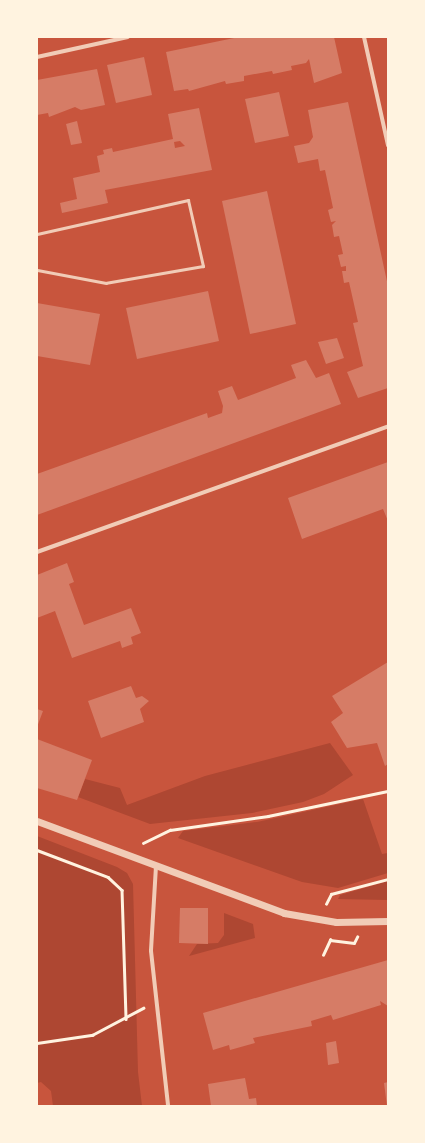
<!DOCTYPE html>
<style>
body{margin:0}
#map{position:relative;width:425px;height:1143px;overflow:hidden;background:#c8553d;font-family:"IBM Plex Sans",sans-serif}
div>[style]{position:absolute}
.green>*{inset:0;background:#ae4732}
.building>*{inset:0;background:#d67c66}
.path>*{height:2.5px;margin:-1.25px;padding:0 1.25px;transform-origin:1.25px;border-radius:1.25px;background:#fff3e0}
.service>*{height:3px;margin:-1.5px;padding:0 1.5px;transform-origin:1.5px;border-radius:1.5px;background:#f1ccb7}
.minor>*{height:4px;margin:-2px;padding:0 2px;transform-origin:2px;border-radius:2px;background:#f1ccb7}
.tertiary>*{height:7px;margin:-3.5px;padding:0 3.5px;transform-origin:3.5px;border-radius:3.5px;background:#f1ccb7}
span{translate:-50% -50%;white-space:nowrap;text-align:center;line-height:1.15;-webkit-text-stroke:3px #fff3e0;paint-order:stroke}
.frame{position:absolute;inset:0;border:38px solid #fff3e0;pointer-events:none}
</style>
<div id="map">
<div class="green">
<i style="clip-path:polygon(330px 743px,353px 775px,324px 794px,303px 802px,252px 813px,150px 824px,78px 797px,85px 779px,120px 788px,127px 805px,205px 776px)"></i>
<i style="clip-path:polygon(363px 799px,382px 854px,388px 853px,388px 873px,338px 888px,302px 882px,178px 838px,183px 831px,257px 822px)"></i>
<i style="clip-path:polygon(37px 836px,117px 867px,127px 873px,133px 884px,138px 1072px,142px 1106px,53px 1106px,51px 1091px,41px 1082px,37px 1083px)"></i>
<i style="clip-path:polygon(388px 881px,388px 900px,338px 899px,340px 895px)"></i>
<i style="clip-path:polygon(224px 913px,253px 924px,255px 938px,189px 956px,197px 944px,218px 943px,224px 935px)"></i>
</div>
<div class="building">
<i style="clip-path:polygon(239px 37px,334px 37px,342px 73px,314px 83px,309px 59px,306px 63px,291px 66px,292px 70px,273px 74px,272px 71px,244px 76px,244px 81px,226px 84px,225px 81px,189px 91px,188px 89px,174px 91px,166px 52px)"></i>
<i style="clip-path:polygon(144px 57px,152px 95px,116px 103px,107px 65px)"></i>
<i style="clip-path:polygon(97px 69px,105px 105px,81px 110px,75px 107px,49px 117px,48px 113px,37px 115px,37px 80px)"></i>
<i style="clip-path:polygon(279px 92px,289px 136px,255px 143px,245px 99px)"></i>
<i style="clip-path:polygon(348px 102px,388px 286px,388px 388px,358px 398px,347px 372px,363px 366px,353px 323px,358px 322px,349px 282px,344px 283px,342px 271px,346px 271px,346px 266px,341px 267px,338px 255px,343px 254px,339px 236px,334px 237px,332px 225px,336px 221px,331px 222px,328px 210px,333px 208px,325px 170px,320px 171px,318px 159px,298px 163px,294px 146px,309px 143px,313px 137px,308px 110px)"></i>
<i style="clip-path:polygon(evenodd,199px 108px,212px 170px,105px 190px,108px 203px,62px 213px,60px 203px,77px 199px,73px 178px,100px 172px,97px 156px,104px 154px,103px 150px,112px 148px,113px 152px,173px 139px,168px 114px,199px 108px,180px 141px,185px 146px,175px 148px,174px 142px,180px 141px)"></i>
<i style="clip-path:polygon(77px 121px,82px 143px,71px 145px,66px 124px)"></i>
<i style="clip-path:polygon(267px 191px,296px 324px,250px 334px,222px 201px)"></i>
<i style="clip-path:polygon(208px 291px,219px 341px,137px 359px,126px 308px)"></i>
<i style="clip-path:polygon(37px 303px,100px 314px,90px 365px,37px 356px)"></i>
<i style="clip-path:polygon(337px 338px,344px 358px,326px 364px,318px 342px)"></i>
<i style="clip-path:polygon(306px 360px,316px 378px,329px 373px,341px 404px,37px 515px,37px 474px,207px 413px,208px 418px,222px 413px,223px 406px,218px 391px,232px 386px,238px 400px,296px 378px,291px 365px)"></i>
<i style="clip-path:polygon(388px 462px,388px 521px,383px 509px,302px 539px,288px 498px)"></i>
<i style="clip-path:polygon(67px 563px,74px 582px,69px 584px,84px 625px,131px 608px,141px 633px,131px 637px,133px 644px,122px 648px,120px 641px,72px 658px,55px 611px,37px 618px,37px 575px)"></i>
<i style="clip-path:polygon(388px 662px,388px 764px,385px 766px,377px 743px,347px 748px,331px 722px,343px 713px,332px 696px)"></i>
<i style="clip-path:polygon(131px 686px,136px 698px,142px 696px,149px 701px,140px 709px,144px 722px,101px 738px,88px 701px)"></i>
<i style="clip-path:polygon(37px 709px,43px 711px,37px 727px)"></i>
<i style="clip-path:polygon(37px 739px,92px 760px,77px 800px,37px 788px)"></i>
<i style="clip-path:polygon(180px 908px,208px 908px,208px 944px,179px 943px)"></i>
<i style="clip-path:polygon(388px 960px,388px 1006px,380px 1001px,381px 1005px,333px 1020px,331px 1015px,311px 1021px,312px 1026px,253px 1038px,255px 1043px,230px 1050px,229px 1045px,213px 1050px,203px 1013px)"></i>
<i style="clip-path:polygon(336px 1041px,339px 1063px,328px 1065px,326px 1043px)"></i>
<i style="clip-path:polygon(245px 1078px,249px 1099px,256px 1098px,257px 1106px,211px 1106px,208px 1084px)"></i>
<i style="clip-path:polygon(388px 1082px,388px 1106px,387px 1106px,384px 1083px)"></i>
</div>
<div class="path">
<i style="left:143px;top:843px;width:30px;rotate:-26deg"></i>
<i style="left:170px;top:830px;width:99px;rotate:-8.1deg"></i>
<i style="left:268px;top:816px;width:123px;rotate:-11.8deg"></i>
<i style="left:37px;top:850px;width:76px;rotate:20.8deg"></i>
<i style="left:108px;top:877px;width:19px;rotate:43deg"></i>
<i style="left:122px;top:890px;width:129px;rotate:88.2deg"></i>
<i style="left:326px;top:904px;width:11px;rotate:-63deg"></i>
<i style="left:331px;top:894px;width:59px;rotate:-14.7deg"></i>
<i style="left:323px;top:955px;width:17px;rotate:-65deg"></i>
<i style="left:330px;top:940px;width:24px;rotate:7deg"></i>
<i style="left:354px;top:943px;width:7px;rotate:-63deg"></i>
<i style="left:37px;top:1043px;width:56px;rotate:-8.3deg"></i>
<i style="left:92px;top:1035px;width:58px;rotate:-27.9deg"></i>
</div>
<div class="service">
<i style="left:37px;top:234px;width:155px;rotate:-12.7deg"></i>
<i style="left:188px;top:200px;width:68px;rotate:77.2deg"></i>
<i style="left:203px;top:266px;width:98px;rotate:170.1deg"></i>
<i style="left:106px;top:283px;width:70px;rotate:-169.3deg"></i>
</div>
<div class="minor">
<i style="left:364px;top:37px;width:111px;rotate:77.5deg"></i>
<i style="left:37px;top:57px;width:93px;rotate:-12.4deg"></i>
<i style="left:37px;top:552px;width:373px;rotate:-19.7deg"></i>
<i style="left:156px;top:866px;width:85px;rotate:93.4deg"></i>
<i style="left:151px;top:951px;width:156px;rotate:83.7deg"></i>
</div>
<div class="tertiary">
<i style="left:37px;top:821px;width:264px;rotate:20.4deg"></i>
<i style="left:284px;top:913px;width:53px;rotate:9.8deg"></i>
<i style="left:336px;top:922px;width:52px;rotate:-1.1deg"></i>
</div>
<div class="frame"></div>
</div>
